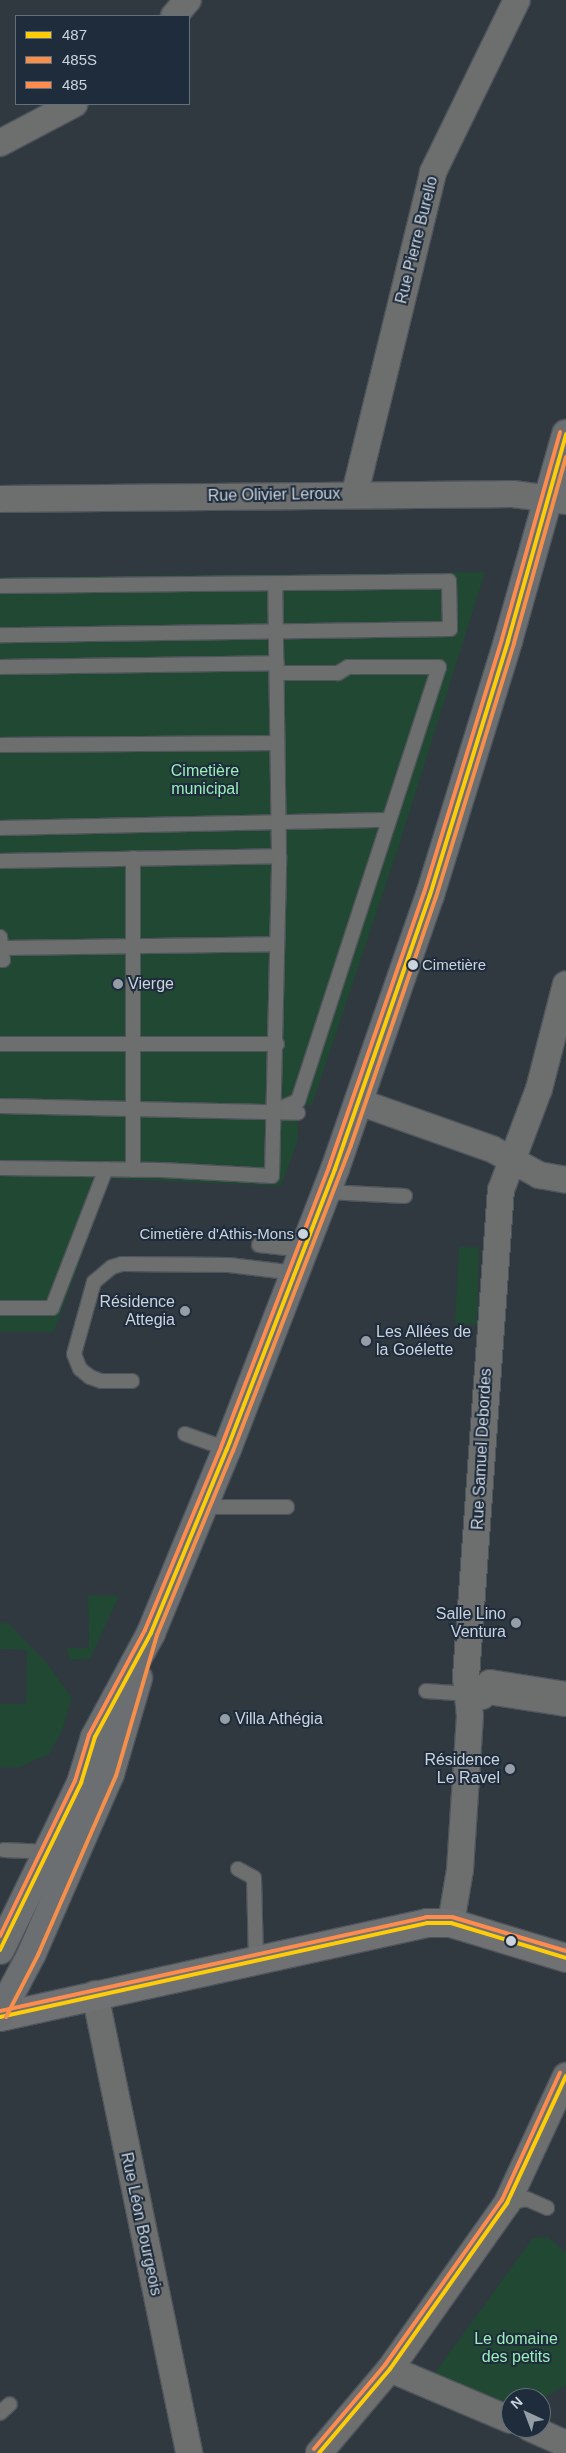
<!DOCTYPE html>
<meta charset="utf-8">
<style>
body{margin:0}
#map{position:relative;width:566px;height:2453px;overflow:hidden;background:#303840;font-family:Arial,sans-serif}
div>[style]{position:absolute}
.green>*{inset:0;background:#214833}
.roads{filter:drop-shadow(1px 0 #4e545b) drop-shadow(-1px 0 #4e545b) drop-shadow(0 1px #4e545b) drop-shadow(0 -1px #4e545b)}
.lane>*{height:14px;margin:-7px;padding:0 7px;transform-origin:7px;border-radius:7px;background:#6d6e6e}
.street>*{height:26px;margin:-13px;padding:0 13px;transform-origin:13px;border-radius:13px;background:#6d6e6e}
.secondary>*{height:28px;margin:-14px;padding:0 14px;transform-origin:14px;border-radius:14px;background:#707172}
.primary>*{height:28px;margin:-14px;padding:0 14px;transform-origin:14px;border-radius:14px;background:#6c6f71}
.bus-1>*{height:4px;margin:-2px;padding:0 2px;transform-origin:2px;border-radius:2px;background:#fecd08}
.bus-2>*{height:4px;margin:-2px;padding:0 2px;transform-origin:2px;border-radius:2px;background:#f68f4a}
.bus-3>*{height:4px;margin:-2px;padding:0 2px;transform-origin:2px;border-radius:2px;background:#ff8b4d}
.dots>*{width:14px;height:14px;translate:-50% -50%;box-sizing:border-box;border:2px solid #1f2c3c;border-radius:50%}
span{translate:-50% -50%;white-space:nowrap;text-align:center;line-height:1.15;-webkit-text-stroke:4px #1f2c3c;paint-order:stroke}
.bus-label{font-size:15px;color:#cbd4de}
.left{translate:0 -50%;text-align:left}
.right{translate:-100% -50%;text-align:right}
.street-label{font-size:16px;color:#cbd4de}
.park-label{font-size:16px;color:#98efb7}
.poi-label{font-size:16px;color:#cbd4de}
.legend{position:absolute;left:15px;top:15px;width:175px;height:90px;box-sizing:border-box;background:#1f2c3c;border:1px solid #646f7d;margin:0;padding:6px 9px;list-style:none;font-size:15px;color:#cbd4de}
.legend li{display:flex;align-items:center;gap:10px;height:25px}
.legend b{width:25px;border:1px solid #646f7d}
.north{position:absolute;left:501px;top:2388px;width:50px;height:50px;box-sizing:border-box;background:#1f2c3c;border:1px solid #646f7d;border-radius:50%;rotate:317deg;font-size:14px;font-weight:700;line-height:20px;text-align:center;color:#cbd4de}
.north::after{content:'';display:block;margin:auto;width:18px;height:22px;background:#959da7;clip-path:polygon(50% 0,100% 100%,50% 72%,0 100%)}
</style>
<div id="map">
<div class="green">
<i style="clip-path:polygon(485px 572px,396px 855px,312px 1105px,298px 1105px,298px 1140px,281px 1186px,110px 1179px,54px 1332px,0 1332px,0 577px)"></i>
<i style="clip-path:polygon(459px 1247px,479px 1247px,477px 1325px,455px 1324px)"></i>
<i style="clip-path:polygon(88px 1595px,119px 1596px,90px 1659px,70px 1660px,67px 1648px,89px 1648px)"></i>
<i style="clip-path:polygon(0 1623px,8px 1623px,47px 1663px,72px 1698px,62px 1731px,49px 1754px,20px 1767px,0 1767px,0 1704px,26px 1704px,27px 1650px,0 1649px)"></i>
<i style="clip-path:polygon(548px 2237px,566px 2253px,566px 2385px,541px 2400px,511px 2398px,511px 2406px,434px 2374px,533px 2238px)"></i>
</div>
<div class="roads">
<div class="lane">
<i style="left:0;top:586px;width:449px;rotate:-0.6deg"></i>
<i style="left:449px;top:581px;width:48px;rotate:88.8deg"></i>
<i style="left:450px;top:629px;width:450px;rotate:179.2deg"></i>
<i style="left:0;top:667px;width:277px;rotate:-0.8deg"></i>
<i style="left:0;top:745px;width:276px;rotate:-0.4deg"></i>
<i style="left:0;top:828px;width:388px;rotate:-1.2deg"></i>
<i style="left:0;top:861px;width:279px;rotate:-1deg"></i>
<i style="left:0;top:937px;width:23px;rotate:83deg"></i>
<i style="left:3px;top:960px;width:3px;rotate:180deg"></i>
<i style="left:3px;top:948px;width:274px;rotate:-0.8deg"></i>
<i style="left:0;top:1044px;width:277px"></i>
<i style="left:0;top:1106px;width:298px;rotate:1.3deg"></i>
<i style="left:274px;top:1111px;width:26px;rotate:-23deg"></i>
<i style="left:298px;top:1101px;width:456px;rotate:-72deg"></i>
<i style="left:439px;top:667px;width:91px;rotate:180deg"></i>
<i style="left:348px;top:667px;width:12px;rotate:149deg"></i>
<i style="left:338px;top:673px;width:61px;rotate:180deg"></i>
<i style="left:0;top:1168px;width:162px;rotate:0.7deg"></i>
<i style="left:162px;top:1170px;width:110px;rotate:3.1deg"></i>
<i style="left:272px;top:1176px;width:320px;rotate:-88.7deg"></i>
<i style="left:279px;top:856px;width:272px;rotate:-90.8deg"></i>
<i style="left:133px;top:1170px;width:312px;rotate:-90deg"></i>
<i style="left:326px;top:1192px;width:79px;rotate:2.9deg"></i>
<i style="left:259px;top:1245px;width:45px;rotate:6.3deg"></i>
<i style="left:0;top:1308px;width:52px"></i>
<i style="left:52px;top:1308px;width:149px;rotate:-68.8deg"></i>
<i style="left:132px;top:1381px;width:31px;rotate:180deg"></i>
<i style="left:101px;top:1381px;width:12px;rotate:-160deg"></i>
<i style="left:90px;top:1377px;width:13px;rotate:-141deg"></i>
<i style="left:80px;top:1369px;width:16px;rotate:-112deg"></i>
<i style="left:74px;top:1354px;width:75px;rotate:-74.5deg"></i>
<i style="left:94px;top:1282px;width:23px;rotate:-40deg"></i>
<i style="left:112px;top:1267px;width:10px;rotate:-17deg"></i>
<i style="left:122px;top:1264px;width:107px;rotate:0.5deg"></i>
<i style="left:229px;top:1265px;width:67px;rotate:6.8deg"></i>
<i style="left:185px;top:1434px;width:45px;rotate:19.7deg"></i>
<i style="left:204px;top:1507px;width:83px"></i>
<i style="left:426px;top:1691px;width:43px;rotate:4deg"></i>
<i style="left:469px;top:1694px;width:98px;rotate:8.8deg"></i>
<i style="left:4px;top:1850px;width:45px;rotate:2.5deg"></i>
<i style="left:238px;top:1869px;width:18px;rotate:29deg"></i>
<i style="left:254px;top:1878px;width:82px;rotate:88.6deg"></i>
<i style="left:507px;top:2203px;width:20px;rotate:-11deg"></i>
<i style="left:527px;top:2199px;width:22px;rotate:24deg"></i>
<i style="left:0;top:2413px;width:13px;rotate:-42deg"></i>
</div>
<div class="street">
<i style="left:174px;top:16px;width:21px;rotate:-49deg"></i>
<i style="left:0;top:143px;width:84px;rotate:-27.8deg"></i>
<i style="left:355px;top:493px;width:330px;rotate:-76.3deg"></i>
<i style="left:433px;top:172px;width:191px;rotate:-64deg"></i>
<i style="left:0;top:499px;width:513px;rotate:-0.56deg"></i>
<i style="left:513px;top:494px;width:53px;rotate:7.5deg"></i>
<i style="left:359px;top:1102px;width:141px;rotate:19.5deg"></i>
<i style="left:492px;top:1149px;width:54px;rotate:29deg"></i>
<i style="left:539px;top:1175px;width:27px;rotate:10deg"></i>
<i style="left:482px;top:1696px;width:15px;rotate:-58deg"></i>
<i style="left:490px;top:1683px;width:77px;rotate:9deg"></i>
<i style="left:451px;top:1923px;width:54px;rotate:-80.4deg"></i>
<i style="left:460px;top:1870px;width:154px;rotate:-86.3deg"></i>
<i style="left:470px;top:1716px;width:39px;rotate:-96deg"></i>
<i style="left:466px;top:1677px;width:488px;rotate:-85.9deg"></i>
<i style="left:501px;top:1190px;width:108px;rotate:-69.4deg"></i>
<i style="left:539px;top:1089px;width:108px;rotate:-75.6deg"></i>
<i style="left:95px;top:1994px;width:469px;rotate:78.4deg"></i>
<i style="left:390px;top:2369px;width:131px;rotate:22.9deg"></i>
<i style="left:530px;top:2428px;width:39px;rotate:24deg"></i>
<i style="left:319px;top:2453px;width:110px;rotate:-49.8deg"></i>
<i style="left:390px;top:2369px;width:203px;rotate:-54.8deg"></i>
<i style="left:507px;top:2203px;width:140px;rotate:-65.1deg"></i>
</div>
<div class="secondary">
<i style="left:0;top:2017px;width:437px;rotate:-12.4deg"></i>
<i style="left:427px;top:1923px;width:24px"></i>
<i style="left:451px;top:1923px;width:120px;rotate:16.9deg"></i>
</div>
<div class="primary">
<i style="left:0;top:1950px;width:186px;rotate:-64.1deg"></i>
<i style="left:81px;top:1783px;width:48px;rotate:-73.1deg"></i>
<i style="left:95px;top:1737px;width:118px;rotate:-61.7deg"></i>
<i style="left:151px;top:1633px;width:199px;rotate:-67.6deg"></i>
<i style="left:227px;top:1449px;width:300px;rotate:-68.9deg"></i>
<i style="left:335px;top:1169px;width:290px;rotate:-70.9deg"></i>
<i style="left:430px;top:895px;width:266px;rotate:-72.9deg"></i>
<i style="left:508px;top:641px;width:215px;rotate:-74.3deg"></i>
<i style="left:0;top:2014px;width:69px;rotate:-62.3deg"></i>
<i style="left:32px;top:1953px;width:195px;rotate:-66.5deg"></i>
<i style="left:110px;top:1774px;width:100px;rotate:-73.7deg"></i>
</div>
</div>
<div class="bus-1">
<i style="left:0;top:1950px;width:186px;rotate:-64.1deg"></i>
<i style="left:81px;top:1783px;width:48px;rotate:-73.1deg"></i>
<i style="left:95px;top:1737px;width:118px;rotate:-61.7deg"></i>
<i style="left:151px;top:1633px;width:199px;rotate:-67.6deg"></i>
<i style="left:227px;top:1449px;width:300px;rotate:-68.9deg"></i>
<i style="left:335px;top:1169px;width:290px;rotate:-70.9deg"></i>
<i style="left:430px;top:895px;width:266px;rotate:-72.9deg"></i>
<i style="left:508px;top:641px;width:215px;rotate:-74.3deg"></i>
<i style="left:0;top:2017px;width:437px;rotate:-12.4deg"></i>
<i style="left:427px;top:1923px;width:24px"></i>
<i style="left:451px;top:1923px;width:120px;rotate:16.9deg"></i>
<i style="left:319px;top:2453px;width:110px;rotate:-49.8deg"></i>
<i style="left:390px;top:2369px;width:203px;rotate:-54.8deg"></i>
<i style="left:507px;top:2203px;width:140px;rotate:-65.1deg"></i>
</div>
<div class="bus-2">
<i style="left:6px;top:2017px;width:70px;rotate:-62.7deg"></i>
<i style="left:38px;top:1955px;width:195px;rotate:-66.5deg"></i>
<i style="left:116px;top:1776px;width:147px;rotate:-73.8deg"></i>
<i style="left:157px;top:1635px;width:199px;rotate:-67.6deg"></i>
<i style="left:233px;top:1451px;width:328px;rotate:-68.9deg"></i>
<i style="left:351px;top:1145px;width:262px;rotate:-71.1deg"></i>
<i style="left:436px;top:897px;width:266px;rotate:-72.9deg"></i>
<i style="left:514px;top:643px;width:193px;rotate:-74.4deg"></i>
</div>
<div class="bus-3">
<i style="left:0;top:1936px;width:172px;rotate:-64.2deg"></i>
<i style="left:75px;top:1781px;width:48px;rotate:-73.1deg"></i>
<i style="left:89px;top:1735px;width:119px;rotate:-61.9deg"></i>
<i style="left:145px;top:1630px;width:198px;rotate:-67.4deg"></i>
<i style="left:221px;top:1447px;width:300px;rotate:-68.9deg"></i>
<i style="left:329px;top:1167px;width:290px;rotate:-70.9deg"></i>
<i style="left:424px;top:893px;width:266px;rotate:-72.9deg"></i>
<i style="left:502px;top:639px;width:215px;rotate:-74.3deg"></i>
<i style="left:0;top:2011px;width:436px;rotate:-12.4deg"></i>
<i style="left:426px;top:1917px;width:26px"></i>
<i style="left:452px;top:1917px;width:119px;rotate:16.6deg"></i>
<i style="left:314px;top:2449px;width:110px;rotate:-49.8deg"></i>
<i style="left:385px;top:2365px;width:202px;rotate:-54.7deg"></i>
<i style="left:502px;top:2200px;width:140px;rotate:-65.5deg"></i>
</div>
<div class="dots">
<i style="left:413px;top:965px;background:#cbd4de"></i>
<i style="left:118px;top:984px;background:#959da7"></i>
<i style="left:303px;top:1234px;background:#cbd4de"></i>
<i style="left:185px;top:1311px;background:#959da7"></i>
<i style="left:366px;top:1341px;background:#959da7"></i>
<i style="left:516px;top:1623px;background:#959da7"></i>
<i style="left:225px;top:1719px;background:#959da7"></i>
<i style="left:510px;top:1769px;background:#959da7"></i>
<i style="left:511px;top:1941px;background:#cbd4de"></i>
</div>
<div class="bus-label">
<span class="left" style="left:422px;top:965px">Cimetière</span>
<span class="right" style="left:294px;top:1234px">Cimetière d'Athis-Mons</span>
</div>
<div class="street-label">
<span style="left:417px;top:240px;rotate:-76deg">Rue Pierre Burello</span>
<span style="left:274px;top:495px;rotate:-1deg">Rue Olivier Leroux</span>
<span style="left:482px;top:1449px;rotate:-87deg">Rue Samuel Debordes</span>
<span style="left:141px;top:2224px;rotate:78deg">Rue Léon Bourgeois</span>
</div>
<div class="park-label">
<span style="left:205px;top:780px">Cimetière<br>municipal</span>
<span style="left:516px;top:2348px">Le domaine<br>des petits</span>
</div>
<div class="poi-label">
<span class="left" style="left:128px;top:984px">Vierge</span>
<span class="right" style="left:175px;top:1311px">Résidence<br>Attegia</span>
<span class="left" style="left:376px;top:1341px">Les Allées de<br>la Goélette</span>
<span class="right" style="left:506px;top:1623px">Salle Lino<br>Ventura</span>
<span class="left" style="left:235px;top:1719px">Villa Athégia</span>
<span class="right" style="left:500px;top:1769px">Résidence<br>Le Ravel</span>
</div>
<ul class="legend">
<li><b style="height:6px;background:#fecd08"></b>487</li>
<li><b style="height:6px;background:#f68f4a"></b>485S</li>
<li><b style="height:6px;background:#ff8b4d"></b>485</li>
</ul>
<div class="north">N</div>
</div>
